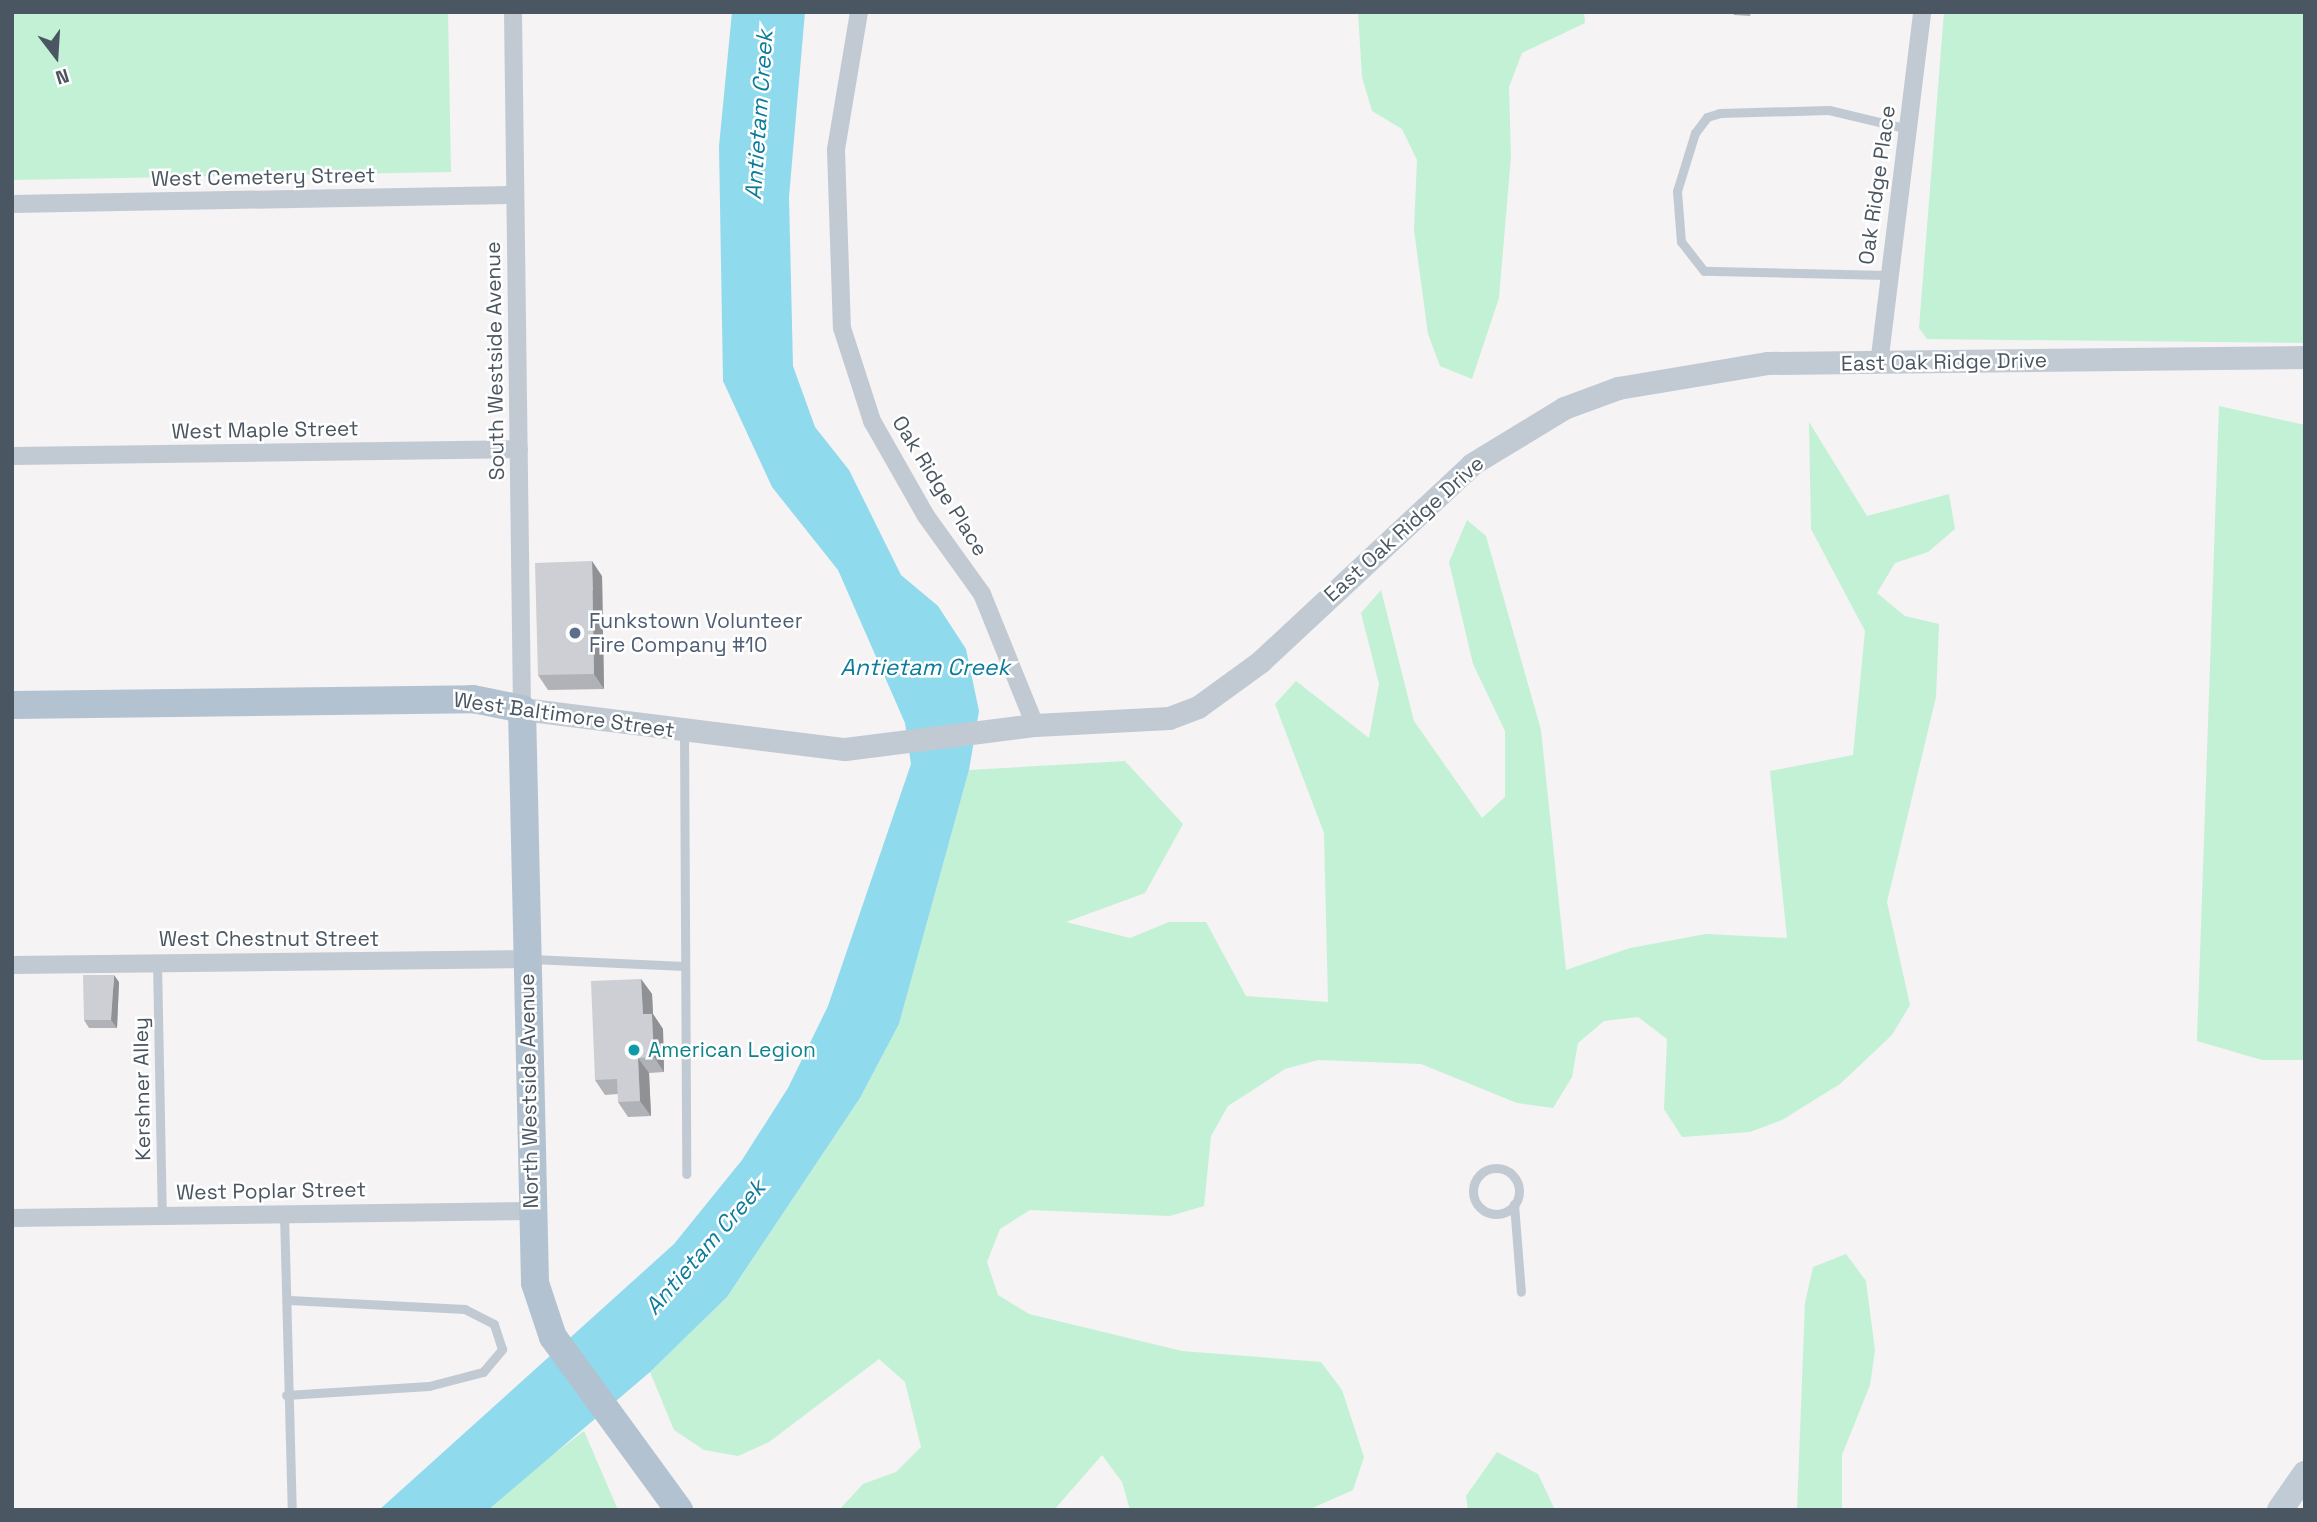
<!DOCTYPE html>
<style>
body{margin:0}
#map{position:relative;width:2317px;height:1522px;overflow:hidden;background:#f5f3f3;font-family:"Space Grotesk",sans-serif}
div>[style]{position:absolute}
.green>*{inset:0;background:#c3f1d5}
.water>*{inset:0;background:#90daee}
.service>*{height:9px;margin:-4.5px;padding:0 4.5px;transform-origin:4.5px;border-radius:4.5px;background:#c1cad2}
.service>.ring{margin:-4.5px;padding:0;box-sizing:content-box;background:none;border:9px solid #c1cad2;border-radius:50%}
.minor>*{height:18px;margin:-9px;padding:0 9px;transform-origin:9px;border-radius:9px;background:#c1cad2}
.tertiary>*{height:23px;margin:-11.5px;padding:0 11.5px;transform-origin:11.5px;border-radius:11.5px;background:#c1cad2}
.secondary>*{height:26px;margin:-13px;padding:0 13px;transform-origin:13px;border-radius:13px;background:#c1cbd6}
.primary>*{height:28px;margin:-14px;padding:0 14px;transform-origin:14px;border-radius:14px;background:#b3c2d1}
.wall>*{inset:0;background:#b0b2b7}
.shaded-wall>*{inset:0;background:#909195}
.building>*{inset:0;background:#cdcfd5}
.dots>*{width:19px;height:19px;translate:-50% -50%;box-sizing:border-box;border:4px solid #fff;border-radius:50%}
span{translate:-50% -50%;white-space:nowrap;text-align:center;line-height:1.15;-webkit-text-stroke:5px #fff;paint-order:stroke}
.street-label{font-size:21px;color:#4a5661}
.service-label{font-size:21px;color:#4e5e75}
.left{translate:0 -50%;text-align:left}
.culture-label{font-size:21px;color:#0d838f}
.water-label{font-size:23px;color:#0c7c9b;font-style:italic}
.frame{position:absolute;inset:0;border:14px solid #4a5661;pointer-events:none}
.north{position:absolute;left:21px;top:21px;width:70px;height:70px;-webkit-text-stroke:5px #fff;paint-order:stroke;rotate:163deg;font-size:19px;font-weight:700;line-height:28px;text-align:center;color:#4a5661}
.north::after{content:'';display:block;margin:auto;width:24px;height:32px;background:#4a5661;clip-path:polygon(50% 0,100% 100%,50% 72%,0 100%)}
</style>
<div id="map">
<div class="green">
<i style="clip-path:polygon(12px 12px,448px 12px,451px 172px,12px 180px)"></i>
<i style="clip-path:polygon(1358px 12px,1584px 12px,1585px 23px,1522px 53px,1509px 87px,1511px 156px,1499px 298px,1472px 379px,1440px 366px,1428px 334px,1414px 230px,1417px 160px,1402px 129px,1372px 111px,1362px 77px)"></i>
<i style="clip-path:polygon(1944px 12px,2305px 12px,2305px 343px,1927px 339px,1919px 328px)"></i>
<i style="clip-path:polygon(2219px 406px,2305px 425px,2305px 1060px,2262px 1060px,2197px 1041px)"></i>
<i style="clip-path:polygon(1809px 422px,1867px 516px,1949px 494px,1955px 529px,1928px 552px,1895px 563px,1877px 593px,1905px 616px,1939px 624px,1936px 697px,1887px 902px,1910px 1005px,1892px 1035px,1840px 1084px,1782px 1120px,1750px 1132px,1682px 1137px,1664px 1109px,1667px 1039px,1638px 1017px,1604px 1021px,1578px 1043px,1572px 1077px,1553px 1108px,1517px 1103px,1421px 1064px,1318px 1060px,1285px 1069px,1228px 1106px,1211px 1136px,1204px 1206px,1170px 1216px,1030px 1210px,1000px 1229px,987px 1262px,998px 1295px,1029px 1314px,1182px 1351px,1321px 1362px,1342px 1390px,1364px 1457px,1353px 1490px,1308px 1510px,1130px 1510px,1122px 1482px,1102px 1455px,1054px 1510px,839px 1510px,863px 1484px,896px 1472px,921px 1447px,905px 1382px,879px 1359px,769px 1442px,738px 1456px,704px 1450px,674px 1430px,650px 1372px,727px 1297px,860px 1098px,899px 1024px,969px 770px,1125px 761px,1183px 824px,1145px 893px,1066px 922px,1130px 938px,1169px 922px,1206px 922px,1246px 996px,1328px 1002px,1324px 833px,1275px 704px,1296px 681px,1369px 738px,1379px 684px,1361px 613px,1381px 590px,1414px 721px,1482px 818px,1505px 797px,1505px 731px,1473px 664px,1449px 562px,1467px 520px,1486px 536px,1541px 730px,1566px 970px,1630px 948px,1706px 934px,1787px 938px,1770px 771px,1853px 755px,1865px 631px,1811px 529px)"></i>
<i style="clip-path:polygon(1846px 1254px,1866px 1281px,1875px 1350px,1870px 1385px,1842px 1455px,1842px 1510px,1797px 1510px,1805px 1303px,1813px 1267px)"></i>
<i style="clip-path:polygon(584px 1431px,618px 1510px,488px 1510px,526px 1475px)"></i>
<i style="clip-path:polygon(1497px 1452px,1538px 1474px,1555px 1510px,1468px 1510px,1466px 1496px)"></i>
</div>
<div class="water">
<i style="clip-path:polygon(732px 12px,805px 12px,789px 197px,793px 366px,815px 427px,849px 470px,901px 575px,938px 606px,966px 649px,979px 711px,969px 770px,899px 1024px,860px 1098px,727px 1297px,650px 1372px,488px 1510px,379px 1510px,674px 1244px,742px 1160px,788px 1088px,828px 1006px,911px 764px,905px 723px,838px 570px,772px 487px,723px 381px,719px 146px)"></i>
</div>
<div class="service">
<i style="left:1887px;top:275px;width:183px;rotate:-178.7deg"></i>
<i style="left:1704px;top:271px;width:37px;rotate:-128deg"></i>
<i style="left:1681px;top:242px;width:51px;rotate:-94.5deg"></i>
<i style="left:1677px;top:191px;width:61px;rotate:-72.8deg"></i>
<i style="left:1695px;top:133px;width:20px;rotate:-53deg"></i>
<i style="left:1707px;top:117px;width:14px;rotate:-17deg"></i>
<i style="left:1720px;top:113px;width:109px;rotate:-1.6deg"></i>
<i style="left:1829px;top:110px;width:81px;rotate:13.5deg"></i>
<i style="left:684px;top:731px;width:443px;rotate:89.7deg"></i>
<i style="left:532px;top:959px;width:152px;rotate:2.6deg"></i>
<i style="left:157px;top:962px;width:252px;rotate:88.9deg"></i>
<i class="ring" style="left:1473px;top:1168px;width:37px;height:37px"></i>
<i style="left:1514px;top:1204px;width:88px;rotate:85.5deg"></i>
<i style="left:284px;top:1213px;width:296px;rotate:88.5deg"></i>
<i style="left:286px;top:1395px;width:143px;rotate:-3.6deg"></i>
<i style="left:429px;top:1386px;width:56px;rotate:-14.5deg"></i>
<i style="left:483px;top:1372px;width:30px;rotate:-50deg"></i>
<i style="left:502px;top:1349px;width:26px;rotate:-108deg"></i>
<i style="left:494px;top:1324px;width:33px;rotate:-153deg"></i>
<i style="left:465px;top:1309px;width:176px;rotate:-177.1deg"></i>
</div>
<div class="minor">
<i style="left:513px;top:12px;width:697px;rotate:89.26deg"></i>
<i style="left:859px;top:12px;width:140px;rotate:99.5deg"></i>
<i style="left:836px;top:150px;width:178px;rotate:88.1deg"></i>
<i style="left:842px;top:328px;width:98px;rotate:72.1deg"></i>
<i style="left:872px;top:421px;width:109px;rotate:60.4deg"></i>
<i style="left:926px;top:516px;width:96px;rotate:54.3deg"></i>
<i style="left:982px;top:594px;width:141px;rotate:68deg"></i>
<i style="left:12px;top:204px;width:503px;rotate:-1.03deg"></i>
<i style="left:1879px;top:364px;width:355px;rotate:-83deg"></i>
<i style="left:12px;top:456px;width:507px;rotate:-0.79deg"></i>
<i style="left:12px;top:965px;width:515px;rotate:-0.67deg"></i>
<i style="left:12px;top:1218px;width:518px;rotate:-0.77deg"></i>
</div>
<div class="tertiary">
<i style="left:522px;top:709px;width:325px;rotate:7.1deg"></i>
<i style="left:845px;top:749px;width:192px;rotate:-7.2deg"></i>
<i style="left:1035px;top:725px;width:134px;rotate:-3deg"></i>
<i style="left:1169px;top:718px;width:31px;rotate:-21deg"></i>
<i style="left:1198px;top:707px;width:77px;rotate:-36deg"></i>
<i style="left:1260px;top:662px;width:290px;rotate:-43deg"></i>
<i style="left:1472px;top:464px;width:108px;rotate:-31.3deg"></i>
<i style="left:1564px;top:408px;width:58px;rotate:-20.3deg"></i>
<i style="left:1618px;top:388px;width:152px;rotate:-9.5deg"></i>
<i style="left:1768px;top:363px;width:537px;rotate:-0.64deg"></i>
</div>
<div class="secondary">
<i style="left:2280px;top:1510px;width:44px;rotate:-55.2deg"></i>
</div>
<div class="primary">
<i style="left:12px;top:705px;width:461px;rotate:-0.7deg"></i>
<i style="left:473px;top:699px;width:50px;rotate:11.5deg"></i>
<i style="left:522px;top:709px;width:574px;rotate:88.7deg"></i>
<i style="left:535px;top:1283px;width:57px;rotate:71.6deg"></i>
<i style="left:553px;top:1337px;width:214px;rotate:53.9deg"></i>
</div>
<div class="wall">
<i style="clip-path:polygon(1732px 12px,1751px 12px,1750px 16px,1734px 15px)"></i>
<i style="clip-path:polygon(602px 576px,604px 689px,548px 690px,538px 675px)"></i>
<i style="clip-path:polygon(641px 979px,652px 994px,653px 1014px,663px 1029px,664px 1072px,649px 1073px,651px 1116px,628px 1117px,618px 1102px,618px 1094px,605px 1095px,595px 1080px)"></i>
<i style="clip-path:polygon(119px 982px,117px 1028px,89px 1028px,84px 1020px)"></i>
</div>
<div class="shaded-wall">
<i style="clip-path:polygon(592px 561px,602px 576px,604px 689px,594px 674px)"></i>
<i style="clip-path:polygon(114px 975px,119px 982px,117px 1028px,111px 1020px)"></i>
<i style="clip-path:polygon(641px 979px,652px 994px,653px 1014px,663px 1029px,664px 1072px,654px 1057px,643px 1014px)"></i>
<i style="clip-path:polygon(638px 1058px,649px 1073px,651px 1116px,640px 1101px)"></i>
</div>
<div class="building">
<i style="clip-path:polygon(592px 561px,594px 674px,538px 675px,535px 563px)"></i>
<i style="clip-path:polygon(83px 975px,114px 975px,111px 1020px,84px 1020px)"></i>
<i style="clip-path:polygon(641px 979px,643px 1014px,652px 1014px,654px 1057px,638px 1058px,640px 1101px,618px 1102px,617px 1079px,595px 1080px,591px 981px)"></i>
</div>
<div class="dots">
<i style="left:575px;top:633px;background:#5c6f8a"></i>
<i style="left:634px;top:1050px;background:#0f9aa8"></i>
</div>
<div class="street-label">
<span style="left:263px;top:177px;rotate:-1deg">West Cemetery Street</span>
<span style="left:1877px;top:185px;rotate:-82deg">Oak Ridge Place</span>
<span style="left:495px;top:361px;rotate:-91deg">South Westside Avenue</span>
<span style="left:1944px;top:362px;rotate:-1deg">East Oak Ridge Drive</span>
<span style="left:265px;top:430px;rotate:-1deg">West Maple Street</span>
<span style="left:940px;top:486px;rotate:58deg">Oak Ridge Place</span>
<span style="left:1404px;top:529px;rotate:-42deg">East Oak Ridge Drive</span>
<span style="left:564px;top:715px;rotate:8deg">West Baltimore Street</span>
<span style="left:269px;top:939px">West Chestnut Street</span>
<span style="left:142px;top:1089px;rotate:-91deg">Kershner Alley</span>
<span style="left:529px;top:1091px;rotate:-91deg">North Westside Avenue</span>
<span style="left:271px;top:1191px;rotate:-1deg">West Poplar Street</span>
</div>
<div class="service-label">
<span class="left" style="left:589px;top:633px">Funkstown Volunteer<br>Fire Company #10</span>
</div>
<div class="culture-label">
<span class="left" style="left:648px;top:1050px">American Legion</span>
</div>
<div class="water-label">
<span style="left:759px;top:115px;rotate:-86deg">Antietam Creek</span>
<span style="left:925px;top:667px">Antietam Creek</span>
<span style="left:705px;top:1247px;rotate:-49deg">Antietam Creek</span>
</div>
<div class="frame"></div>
<div class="north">N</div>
</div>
